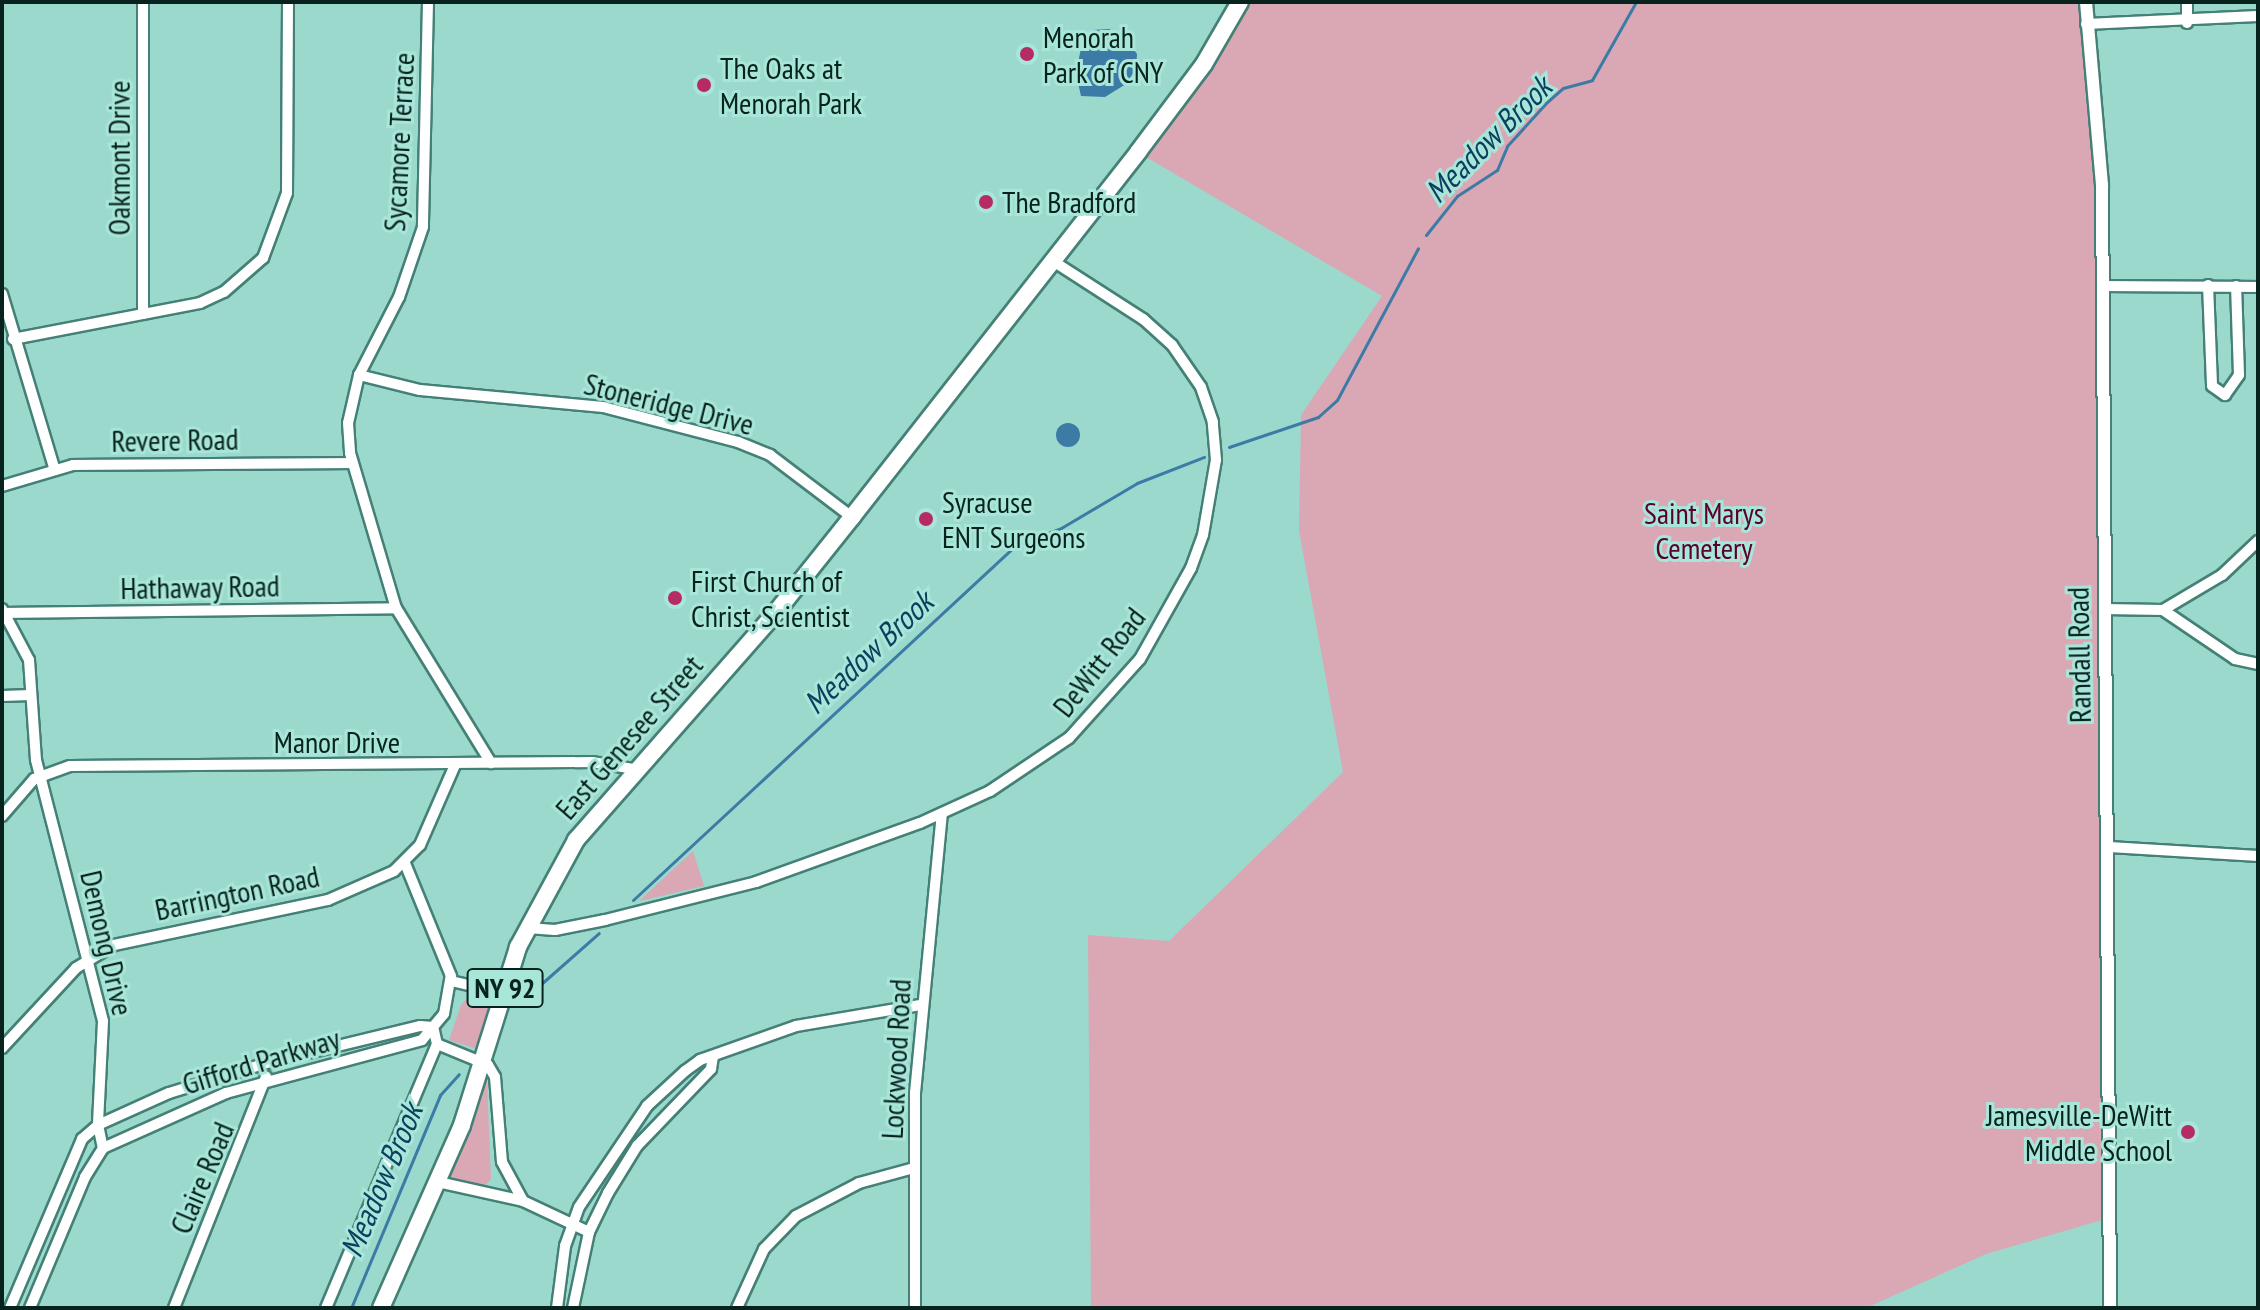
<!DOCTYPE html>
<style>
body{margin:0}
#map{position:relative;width:2260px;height:1310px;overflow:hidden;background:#9bd9cd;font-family:"PT Sans Narrow",sans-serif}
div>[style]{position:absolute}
.green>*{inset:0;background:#daa7b4}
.water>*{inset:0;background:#3c7ba5}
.round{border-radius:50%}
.stream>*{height:3px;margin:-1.5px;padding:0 1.5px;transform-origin:1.5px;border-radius:1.5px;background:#3c7ba5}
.roads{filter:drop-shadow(2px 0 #448076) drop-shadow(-2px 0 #448076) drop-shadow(0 2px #448076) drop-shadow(0 -2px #448076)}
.minor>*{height:10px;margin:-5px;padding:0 5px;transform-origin:5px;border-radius:5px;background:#fff}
.tertiary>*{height:12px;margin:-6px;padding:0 6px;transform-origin:6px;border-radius:6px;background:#fff}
.primary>*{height:16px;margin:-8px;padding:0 8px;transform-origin:8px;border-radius:8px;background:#fff}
.dots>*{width:22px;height:22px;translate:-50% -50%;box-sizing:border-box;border:4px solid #a8e6da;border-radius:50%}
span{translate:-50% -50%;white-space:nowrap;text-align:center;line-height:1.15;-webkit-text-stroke:6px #a8e6da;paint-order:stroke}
.shield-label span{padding:2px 6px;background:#a8e6da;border:2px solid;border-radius:6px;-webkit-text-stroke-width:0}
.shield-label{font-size:28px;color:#08221e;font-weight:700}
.poi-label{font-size:30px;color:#08221e}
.left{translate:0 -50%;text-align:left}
.right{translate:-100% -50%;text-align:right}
.street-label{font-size:30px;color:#08221e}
.park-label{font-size:30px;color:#5a002b}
.water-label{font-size:32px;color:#0c3e5d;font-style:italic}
.frame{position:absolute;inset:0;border:4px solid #08221e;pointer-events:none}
</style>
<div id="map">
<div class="green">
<i style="clip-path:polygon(1251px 2px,2086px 2px,2099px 146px,2111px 1161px,2101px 1165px,2102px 1220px,1986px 1254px,1866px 1308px,1091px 1308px,1088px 935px,1169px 941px,1343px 772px,1299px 531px,1301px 415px,1382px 296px,1146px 157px,1212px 68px)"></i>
<i style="clip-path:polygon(693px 851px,704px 886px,639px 901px)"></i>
<i style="clip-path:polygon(473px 993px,490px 1004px,477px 1049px,449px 1040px,461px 1005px)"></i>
<i style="clip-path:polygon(487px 1079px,491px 1179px,482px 1189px,451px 1181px,449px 1174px)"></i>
</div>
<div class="water">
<i style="clip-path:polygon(1109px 29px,1125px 37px,1137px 54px,1136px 69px,1126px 84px,1105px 97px,1081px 96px,1076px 74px,1081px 48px,1093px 30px)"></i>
<i class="round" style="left:1056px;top:423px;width:24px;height:24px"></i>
</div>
<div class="stream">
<i style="left:1426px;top:235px;width:50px;rotate:-51.5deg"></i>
<i style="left:1457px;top:196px;width:48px;rotate:-33deg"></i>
<i style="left:1497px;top:170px;width:26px;rotate:-67deg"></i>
<i style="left:1507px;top:146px;width:59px;rotate:-47.7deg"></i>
<i style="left:1547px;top:102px;width:21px;rotate:-41deg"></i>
<i style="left:1563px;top:88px;width:30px;rotate:-15deg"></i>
<i style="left:1592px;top:80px;width:90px;rotate:-60.6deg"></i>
<i style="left:1229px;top:447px;width:94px;rotate:-18.6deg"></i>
<i style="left:1318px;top:417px;width:25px;rotate:-42deg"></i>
<i style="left:1337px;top:400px;width:172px;rotate:-61.9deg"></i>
<i style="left:633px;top:900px;width:522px;rotate:-42.83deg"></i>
<i style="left:1016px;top:545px;width:48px;rotate:-20.7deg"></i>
<i style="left:1061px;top:528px;width:88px;rotate:-30.6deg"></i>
<i style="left:1137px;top:483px;width:72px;rotate:-21.2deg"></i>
<i style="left:532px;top:992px;width:89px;rotate:-41.4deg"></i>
<i style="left:351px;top:1308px;width:231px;rotate:-67.3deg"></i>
<i style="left:440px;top:1095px;width:28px;rotate:-48deg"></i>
</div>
<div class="roads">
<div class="minor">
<i style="left:428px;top:2px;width:225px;rotate:91.3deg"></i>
<i style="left:423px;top:227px;width:74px;rotate:108.9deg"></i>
<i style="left:399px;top:297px;width:88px;rotate:117.1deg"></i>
<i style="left:359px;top:375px;width:49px;rotate:102.9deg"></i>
<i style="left:348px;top:423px;width:30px;rotate:86deg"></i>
<i style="left:350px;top:453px;width:162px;rotate:73.5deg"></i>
<i style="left:396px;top:608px;width:182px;rotate:58.5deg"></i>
<i style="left:2187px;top:23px;width:21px;rotate:-90deg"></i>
<i style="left:2086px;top:24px;width:172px;rotate:-2.7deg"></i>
<i style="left:2208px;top:285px;width:101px;rotate:87.7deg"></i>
<i style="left:2212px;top:386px;width:16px;rotate:35deg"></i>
<i style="left:2225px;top:395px;width:24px;rotate:-55deg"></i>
<i style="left:2239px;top:375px;width:89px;rotate:-91.9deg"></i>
<i style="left:2103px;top:286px;width:155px;rotate:0.4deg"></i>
<i style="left:2px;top:294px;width:181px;rotate:73.3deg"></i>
<i style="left:143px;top:314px;width:312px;rotate:-90deg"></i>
<i style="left:13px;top:339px;width:190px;rotate:-10.9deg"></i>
<i style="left:200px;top:303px;width:26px;rotate:-25deg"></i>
<i style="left:224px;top:292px;width:52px;rotate:-41.1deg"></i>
<i style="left:263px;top:258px;width:69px;rotate:-69.7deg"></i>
<i style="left:287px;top:193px;width:191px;rotate:-89.7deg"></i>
<i style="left:359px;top:375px;width:63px;rotate:13.8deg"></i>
<i style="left:420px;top:390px;width:184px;rotate:5.3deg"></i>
<i style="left:603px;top:407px;width:139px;rotate:14.5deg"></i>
<i style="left:738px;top:442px;width:35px;rotate:22deg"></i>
<i style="left:770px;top:455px;width:103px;rotate:37.1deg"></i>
<i style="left:2px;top:486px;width:74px;rotate:-16.5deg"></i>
<i style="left:73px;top:465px;width:279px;rotate:-0.4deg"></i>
<i style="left:2px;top:609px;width:58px;rotate:62.1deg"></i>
<i style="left:29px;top:660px;width:100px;rotate:86deg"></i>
<i style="left:36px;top:760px;width:269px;rotate:75.6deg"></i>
<i style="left:103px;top:1021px;width:104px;rotate:92.8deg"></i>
<i style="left:98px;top:1125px;width:24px;rotate:78deg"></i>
<i style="left:2104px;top:609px;width:59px;rotate:1deg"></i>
<i style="left:2163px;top:610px;width:69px;rotate:-30.7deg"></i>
<i style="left:2222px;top:575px;width:50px;rotate:-43.4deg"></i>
<i style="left:2163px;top:610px;width:87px;rotate:34.2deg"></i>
<i style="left:2235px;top:659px;width:24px;rotate:12deg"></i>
<i style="left:5px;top:613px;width:391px;rotate:-0.7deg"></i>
<i style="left:2px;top:696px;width:29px;rotate:-2deg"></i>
<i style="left:2px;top:816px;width:49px;rotate:-49.1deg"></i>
<i style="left:34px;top:779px;width:38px;rotate:-20deg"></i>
<i style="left:70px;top:766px;width:522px;rotate:-0.44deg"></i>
<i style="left:592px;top:762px;width:43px;rotate:9.5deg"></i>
<i style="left:2110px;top:847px;width:148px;rotate:3.5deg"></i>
<i style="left:527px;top:928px;width:28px;rotate:4deg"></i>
<i style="left:555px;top:930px;width:51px;rotate:-11.3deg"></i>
<i style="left:605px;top:920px;width:156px;rotate:-14.1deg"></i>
<i style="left:756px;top:882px;width:174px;rotate:-19.8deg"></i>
<i style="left:920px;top:823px;width:77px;rotate:-24.6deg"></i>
<i style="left:990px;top:791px;width:95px;rotate:-33.9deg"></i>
<i style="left:1069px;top:738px;width:106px;rotate:-48.1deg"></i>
<i style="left:1140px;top:659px;width:104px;rotate:-60.7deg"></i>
<i style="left:1191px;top:568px;width:35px;rotate:-70deg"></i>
<i style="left:1203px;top:535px;width:76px;rotate:-80.2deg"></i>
<i style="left:1216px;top:460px;width:38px;rotate:-95deg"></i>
<i style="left:1213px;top:422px;width:37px;rotate:-109deg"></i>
<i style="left:1201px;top:387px;width:51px;rotate:-124.6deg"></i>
<i style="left:1172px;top:345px;width:39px;rotate:-138deg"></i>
<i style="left:1143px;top:319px;width:107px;rotate:-147.2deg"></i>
<i style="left:451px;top:981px;width:53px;rotate:13deg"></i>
<i style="left:437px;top:1044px;width:55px;rotate:22.4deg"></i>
<i style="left:488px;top:1065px;width:14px;rotate:60deg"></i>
<i style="left:495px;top:1077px;width:85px;rotate:85.3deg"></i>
<i style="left:502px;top:1162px;width:44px;rotate:61.7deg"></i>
<i style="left:2px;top:1048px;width:109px;rotate:-47.2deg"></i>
<i style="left:76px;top:968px;width:44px;rotate:-31.2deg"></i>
<i style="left:114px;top:945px;width:219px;rotate:-11.9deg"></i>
<i style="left:328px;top:900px;width:72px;rotate:-23.7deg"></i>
<i style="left:394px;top:871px;width:37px;rotate:-45deg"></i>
<i style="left:420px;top:845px;width:87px;rotate:-66.4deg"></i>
<i style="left:438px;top:1182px;width:87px;rotate:12.6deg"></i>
<i style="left:523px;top:1201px;width:73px;rotate:25.2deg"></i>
<i style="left:10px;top:1308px;width:184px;rotate:-66.9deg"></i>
<i style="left:82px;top:1139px;width:21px;rotate:-41deg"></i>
<i style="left:98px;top:1125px;width:78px;rotate:-24.3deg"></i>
<i style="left:169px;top:1093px;width:98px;rotate:-17.1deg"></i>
<i style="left:263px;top:1064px;width:162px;rotate:-13.6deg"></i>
<i style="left:420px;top:1026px;width:13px;rotate:4deg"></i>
<i style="left:30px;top:1308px;width:142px;rotate:-67.2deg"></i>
<i style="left:85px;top:1177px;width:34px;rotate:-58deg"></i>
<i style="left:103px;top:1148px;width:135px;rotate:-24.1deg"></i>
<i style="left:226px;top:1093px;width:203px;rotate:-15.1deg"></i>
<i style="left:422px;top:1040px;width:34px;rotate:-50deg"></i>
<i style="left:444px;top:1014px;width:39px;rotate:-80deg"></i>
<i style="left:451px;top:976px;width:122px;rotate:-112.2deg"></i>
<i style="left:174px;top:1308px;width:249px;rotate:-68.3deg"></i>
<i style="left:326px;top:1308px;width:286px;rotate:-67.2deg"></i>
<i style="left:437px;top:1044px;width:17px;rotate:-103deg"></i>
<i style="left:557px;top:1308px;width:63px;rotate:-82.6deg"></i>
<i style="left:565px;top:1246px;width:41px;rotate:-70.3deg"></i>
<i style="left:579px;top:1207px;width:122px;rotate:-56deg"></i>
<i style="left:647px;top:1106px;width:52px;rotate:-42.6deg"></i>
<i style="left:685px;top:1071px;width:19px;rotate:-36deg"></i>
<i style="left:700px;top:1060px;width:102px;rotate:-19.5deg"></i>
<i style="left:796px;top:1026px;width:126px;rotate:-9.6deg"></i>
<i style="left:573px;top:1308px;width:78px;rotate:-78.1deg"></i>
<i style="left:589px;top:1232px;width:43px;rotate:-64deg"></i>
<i style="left:608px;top:1193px;width:55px;rotate:-58.3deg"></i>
<i style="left:637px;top:1146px;width:107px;rotate:-46.1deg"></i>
<i style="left:711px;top:1069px;width:12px;rotate:-81deg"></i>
<i style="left:737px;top:1308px;width:65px;rotate:-65.4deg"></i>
<i style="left:764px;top:1249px;width:46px;rotate:-45.9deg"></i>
<i style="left:796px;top:1216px;width:71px;rotate:-27.6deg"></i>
<i style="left:859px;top:1183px;width:57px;rotate:-15.3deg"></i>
<i style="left:915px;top:1308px;width:215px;rotate:-90deg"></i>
<i style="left:915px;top:1093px;width:281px;rotate:-84.5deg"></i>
</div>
<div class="tertiary">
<i style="left:2086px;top:2px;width:184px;rotate:85deg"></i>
<i style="left:2102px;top:185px;width:1123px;rotate:89.59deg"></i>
</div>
<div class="primary">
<i style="left:381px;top:1308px;width:200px;rotate:-66.1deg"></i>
<i style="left:462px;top:1125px;width:187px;rotate:-72.5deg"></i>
<i style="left:518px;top:947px;width:122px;rotate:-61.5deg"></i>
<i style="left:576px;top:840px;width:298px;rotate:-48.7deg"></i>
<i style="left:773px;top:616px;width:127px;rotate:-51.4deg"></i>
<i style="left:852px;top:517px;width:464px;rotate:-51.9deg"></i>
<i style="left:1138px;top:152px;width:110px;rotate:-53.1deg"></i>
<i style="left:1204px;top:64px;width:72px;rotate:-59.9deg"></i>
</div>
</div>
<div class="dots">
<i style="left:1027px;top:54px;background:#b62b64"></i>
<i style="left:704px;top:85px;background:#b62b64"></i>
<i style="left:986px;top:202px;background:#b62b64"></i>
<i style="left:926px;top:519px;background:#b62b64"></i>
<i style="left:675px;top:598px;background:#b62b64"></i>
<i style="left:2188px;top:1132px;background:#b62b64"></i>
</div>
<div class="shield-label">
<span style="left:505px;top:988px">NY 92</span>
</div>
<div class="poi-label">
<span class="left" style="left:1043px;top:54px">Menorah<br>Park of CNY</span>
<span class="left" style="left:720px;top:85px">The Oaks at<br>Menorah Park</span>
<span class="left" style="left:1002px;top:202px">The Bradford</span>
<span class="left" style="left:942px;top:519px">Syracuse<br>ENT Surgeons</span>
<span class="left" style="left:691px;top:598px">First Church of<br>Christ, Scientist</span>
<span class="right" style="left:2172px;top:1132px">Jamesville-DeWitt<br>Middle School</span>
</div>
<div class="street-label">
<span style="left:399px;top:142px;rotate:-87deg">Sycamore Terrace</span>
<span style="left:119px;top:158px;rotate:-90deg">Oakmont Drive</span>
<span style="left:669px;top:404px;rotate:14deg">Stoneridge Drive</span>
<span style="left:175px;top:440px;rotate:-1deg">Revere Road</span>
<span style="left:200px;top:587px;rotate:-1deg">Hathaway Road</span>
<span style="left:2079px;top:655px;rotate:-91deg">Randall Road</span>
<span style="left:1099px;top:662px;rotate:-52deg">DeWitt Road</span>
<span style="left:629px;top:737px;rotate:-49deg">East Genesee Street</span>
<span style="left:337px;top:742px">Manor Drive</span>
<span style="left:237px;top:893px;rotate:-12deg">Barrington Road</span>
<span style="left:107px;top:943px;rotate:77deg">Demong Drive</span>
<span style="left:896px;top:1059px;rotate:-87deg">Lockwood Road</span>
<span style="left:261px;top:1061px;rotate:-17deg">Gifford Parkway</span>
<span style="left:202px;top:1178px;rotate:-67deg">Claire Road</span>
</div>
<div class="park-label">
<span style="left:1704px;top:530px">Saint Marys<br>Cemetery</span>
</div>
<div class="water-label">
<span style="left:1488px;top:139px;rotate:-45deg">Meadow Brook</span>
<span style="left:868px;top:652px;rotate:-43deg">Meadow Brook</span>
<span style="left:381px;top:1180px;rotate:-67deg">Meadow Brook</span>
</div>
<div class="frame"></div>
</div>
